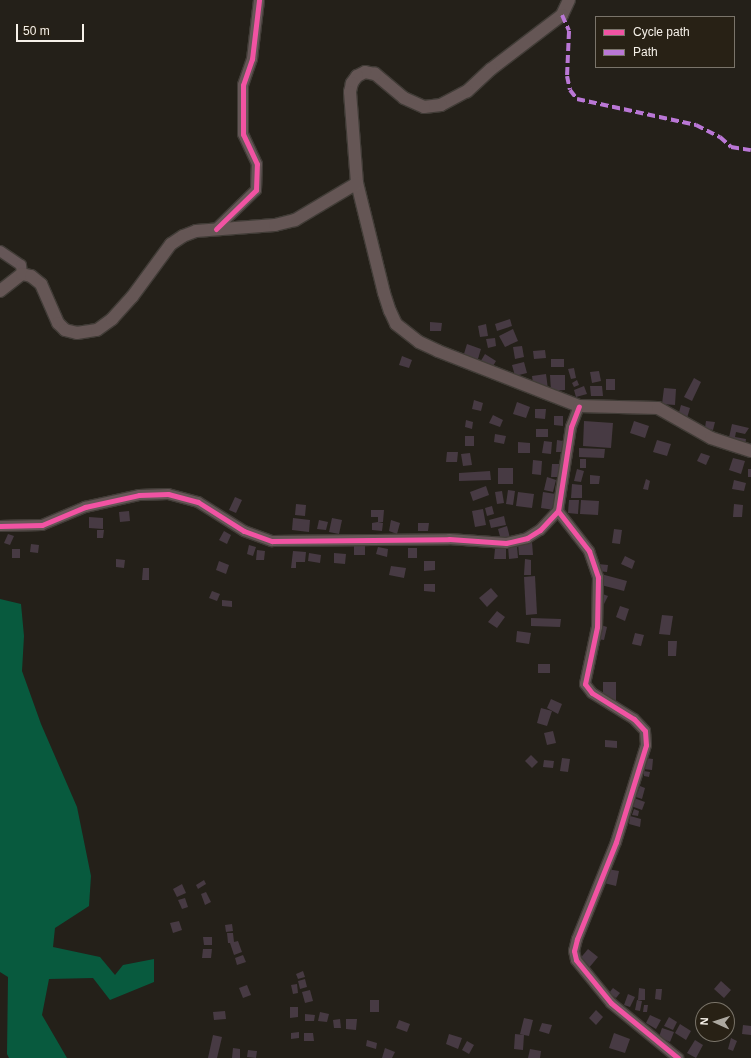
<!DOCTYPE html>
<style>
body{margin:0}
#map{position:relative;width:751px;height:1058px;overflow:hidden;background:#242019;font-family:Arial,sans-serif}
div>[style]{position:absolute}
.forest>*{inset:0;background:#085a3e}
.building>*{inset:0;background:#473a43}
.roads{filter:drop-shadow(1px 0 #413c37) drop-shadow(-1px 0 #413c37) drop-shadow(0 1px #413c37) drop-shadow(0 -1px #413c37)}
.minor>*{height:10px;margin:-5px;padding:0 5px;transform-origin:5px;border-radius:5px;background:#655657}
.major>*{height:12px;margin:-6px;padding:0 6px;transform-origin:6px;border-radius:6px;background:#655655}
.quiet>*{height:4px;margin-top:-2px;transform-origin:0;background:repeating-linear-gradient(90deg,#ba77d6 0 8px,transparent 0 12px)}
.cycleway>*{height:5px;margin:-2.5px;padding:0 2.5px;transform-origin:2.5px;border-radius:2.5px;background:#f153a3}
span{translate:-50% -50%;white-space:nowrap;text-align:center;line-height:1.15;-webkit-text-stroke:3px #282115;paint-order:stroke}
.legend{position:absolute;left:595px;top:16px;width:140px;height:52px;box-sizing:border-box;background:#282115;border:1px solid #7a746a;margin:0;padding:5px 7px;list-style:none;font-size:12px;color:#f6f1e9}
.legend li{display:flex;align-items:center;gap:8px;height:20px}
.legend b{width:20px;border:1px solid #7a746a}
.north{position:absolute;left:695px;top:1002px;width:40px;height:40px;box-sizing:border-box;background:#282115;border:1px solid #7a746a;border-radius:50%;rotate:273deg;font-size:11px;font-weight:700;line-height:16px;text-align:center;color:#f6f1e9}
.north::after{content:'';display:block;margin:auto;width:14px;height:18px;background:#aca8a0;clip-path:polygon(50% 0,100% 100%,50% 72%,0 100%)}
.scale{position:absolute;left:16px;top:24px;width:68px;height:18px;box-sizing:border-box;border:2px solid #f6f1e9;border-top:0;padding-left:5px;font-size:12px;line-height:14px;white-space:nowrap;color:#f6f1e9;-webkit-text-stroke:3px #282115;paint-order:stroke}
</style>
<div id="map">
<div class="forest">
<i style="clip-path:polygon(0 599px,21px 604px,24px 636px,22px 671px,41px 724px,77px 807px,91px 876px,89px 906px,55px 928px,53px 947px,100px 957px,115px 975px,123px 965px,154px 959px,154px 982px,110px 1000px,93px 978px,49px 979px,42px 1015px,67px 1058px,9px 1058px,7px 1054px,8px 977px,0 972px)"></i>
</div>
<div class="building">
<i style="clip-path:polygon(510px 319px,512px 326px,497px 331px,495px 324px)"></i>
<i style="clip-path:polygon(430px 322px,442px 323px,441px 331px,430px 331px)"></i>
<i style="clip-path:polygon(486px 324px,488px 336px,480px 337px,478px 326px)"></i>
<i style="clip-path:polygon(513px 329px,518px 341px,505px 347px,499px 336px)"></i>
<i style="clip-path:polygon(495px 338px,496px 346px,488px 348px,486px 339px)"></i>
<i style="clip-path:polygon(467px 344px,481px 349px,477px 362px,463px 357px)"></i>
<i style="clip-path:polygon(522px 346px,524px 357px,515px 359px,513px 347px)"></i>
<i style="clip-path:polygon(545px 350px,546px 358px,534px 359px,533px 351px)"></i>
<i style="clip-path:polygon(485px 354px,496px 361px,490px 371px,479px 364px)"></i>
<i style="clip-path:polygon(402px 356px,412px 360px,409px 368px,399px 365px)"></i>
<i style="clip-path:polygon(551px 359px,564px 359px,564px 367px,551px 367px)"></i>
<i style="clip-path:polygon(524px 362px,527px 373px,515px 376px,512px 365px)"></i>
<i style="clip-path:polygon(574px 368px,576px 378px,571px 379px,568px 369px)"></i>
<i style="clip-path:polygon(599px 371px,601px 381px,592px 383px,590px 372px)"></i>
<i style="clip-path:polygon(546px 374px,548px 389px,534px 391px,532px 376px)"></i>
<i style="clip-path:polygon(550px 375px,565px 375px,565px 390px,551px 391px)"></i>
<i style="clip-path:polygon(694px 378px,701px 382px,692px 401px,684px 397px)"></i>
<i style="clip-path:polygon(606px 379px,615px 379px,615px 390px,606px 390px)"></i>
<i style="clip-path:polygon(577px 380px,579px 385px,574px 387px,572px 383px)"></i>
<i style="clip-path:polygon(584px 386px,587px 394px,576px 397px,574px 390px)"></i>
<i style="clip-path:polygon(590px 386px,602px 386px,603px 396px,591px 396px)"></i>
<i style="clip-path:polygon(664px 388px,676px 389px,675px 405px,662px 404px)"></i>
<i style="clip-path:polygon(474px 400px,483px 403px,481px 411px,472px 409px)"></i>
<i style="clip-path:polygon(517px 402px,530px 407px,526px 418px,513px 414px)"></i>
<i style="clip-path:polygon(681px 405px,690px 408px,687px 418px,678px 416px)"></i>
<i style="clip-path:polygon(535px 409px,546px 409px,545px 419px,535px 418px)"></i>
<i style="clip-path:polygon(493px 415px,503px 420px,500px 427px,489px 423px)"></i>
<i style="clip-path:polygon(554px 416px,563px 416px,563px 426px,554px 425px)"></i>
<i style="clip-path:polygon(466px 420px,473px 422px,472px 429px,465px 427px)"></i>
<i style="clip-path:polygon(584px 421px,613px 423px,611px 448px,583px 446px)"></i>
<i style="clip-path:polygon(634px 421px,649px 426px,645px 438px,630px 433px)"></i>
<i style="clip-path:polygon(706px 421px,715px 422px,713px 430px,705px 428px)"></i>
<i style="clip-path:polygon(732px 424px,749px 428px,745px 434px,736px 432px,735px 437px,746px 439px,745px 446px,728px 442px)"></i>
<i style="clip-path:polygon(536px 429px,548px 429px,548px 437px,536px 437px)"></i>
<i style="clip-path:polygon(495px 434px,506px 436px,504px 444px,494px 442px)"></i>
<i style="clip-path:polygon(465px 436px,474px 436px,474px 446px,465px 446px)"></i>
<i style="clip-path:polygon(557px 440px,563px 441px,562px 452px,556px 452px)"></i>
<i style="clip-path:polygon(657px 440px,671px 444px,667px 456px,653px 452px)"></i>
<i style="clip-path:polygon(544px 441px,552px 442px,551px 454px,542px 453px)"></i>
<i style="clip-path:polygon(518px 442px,530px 443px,530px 453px,518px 453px)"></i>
<i style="clip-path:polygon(579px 448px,605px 449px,604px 458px,579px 457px)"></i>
<i style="clip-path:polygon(447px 452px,458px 452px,457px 462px,446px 462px)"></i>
<i style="clip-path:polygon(470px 453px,472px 465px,463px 466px,461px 454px)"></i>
<i style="clip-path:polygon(701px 453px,710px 456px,706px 465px,697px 461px)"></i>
<i style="clip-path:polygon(733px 458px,745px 461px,741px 474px,729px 470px)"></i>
<i style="clip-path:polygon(580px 459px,586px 459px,586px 468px,580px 468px)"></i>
<i style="clip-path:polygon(533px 460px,542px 461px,541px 475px,532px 474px)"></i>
<i style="clip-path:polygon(552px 464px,560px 464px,559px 477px,551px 477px)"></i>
<i style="clip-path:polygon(498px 468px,513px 468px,513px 484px,498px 484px)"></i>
<i style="clip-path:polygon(577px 469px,584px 471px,581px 482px,574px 481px)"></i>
<i style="clip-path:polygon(748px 469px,751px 469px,751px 477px,748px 477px)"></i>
<i style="clip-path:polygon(490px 471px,491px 480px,459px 481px,459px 473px)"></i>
<i style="clip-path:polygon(590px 475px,600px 476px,599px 484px,590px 484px)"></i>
<i style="clip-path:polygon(547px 477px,556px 480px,553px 492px,544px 490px)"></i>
<i style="clip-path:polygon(646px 479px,650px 481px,648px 490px,643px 489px)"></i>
<i style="clip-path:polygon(734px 480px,746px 483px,744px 491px,732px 489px)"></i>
<i style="clip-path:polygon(572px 484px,582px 485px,582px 498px,571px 498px)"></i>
<i style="clip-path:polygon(486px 486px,489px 495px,473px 501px,470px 492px)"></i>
<i style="clip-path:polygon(508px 490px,515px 491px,513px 505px,506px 504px)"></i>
<i style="clip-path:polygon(502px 491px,504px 503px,497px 504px,495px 492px)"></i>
<i style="clip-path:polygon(518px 492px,534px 494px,532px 508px,516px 506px)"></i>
<i style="clip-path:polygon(543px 492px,556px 494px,554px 510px,541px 508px)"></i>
<i style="clip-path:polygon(235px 497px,242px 500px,236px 513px,229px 510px)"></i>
<i style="clip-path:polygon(569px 500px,579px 500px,578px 514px,568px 513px)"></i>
<i style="clip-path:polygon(581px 500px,599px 501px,598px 515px,580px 514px)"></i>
<i style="clip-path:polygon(296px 504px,306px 505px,305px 516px,295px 515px)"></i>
<i style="clip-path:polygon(734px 504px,743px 505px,742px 517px,733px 517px)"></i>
<i style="clip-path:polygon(492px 506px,494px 514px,487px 516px,485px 508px)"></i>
<i style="clip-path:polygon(483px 509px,486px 525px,475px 527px,472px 511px)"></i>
<i style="clip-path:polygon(371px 510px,384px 510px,383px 522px,378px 522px,383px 523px,382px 531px,372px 530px,372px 523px,378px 522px,378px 517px,371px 517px)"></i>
<i style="clip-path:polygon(129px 511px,130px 521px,120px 522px,119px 512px)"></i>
<i style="clip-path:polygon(504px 516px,506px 525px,491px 528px,489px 520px)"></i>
<i style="clip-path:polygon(89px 517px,103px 518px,103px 529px,89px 528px)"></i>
<i style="clip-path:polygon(293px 518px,310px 520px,309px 532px,292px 530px)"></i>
<i style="clip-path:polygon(332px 518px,342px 520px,339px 534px,329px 532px)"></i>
<i style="clip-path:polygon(319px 520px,328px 522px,326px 530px,317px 529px)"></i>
<i style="clip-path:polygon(391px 520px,400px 523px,397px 534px,389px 531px)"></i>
<i style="clip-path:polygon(418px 523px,429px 523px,428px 531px,418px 531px)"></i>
<i style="clip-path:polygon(507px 526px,510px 538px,501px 540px,498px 529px)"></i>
<i style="clip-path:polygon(614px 529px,622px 530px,620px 544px,612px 543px)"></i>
<i style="clip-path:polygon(97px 530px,104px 530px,103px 538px,97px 538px)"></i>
<i style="clip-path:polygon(224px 531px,231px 535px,227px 544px,219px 540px)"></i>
<i style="clip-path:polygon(8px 534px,14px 536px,10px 545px,4px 543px)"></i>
<i style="clip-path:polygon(532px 542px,533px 555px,519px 555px,518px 543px)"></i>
<i style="clip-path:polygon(31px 544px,39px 545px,38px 553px,30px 552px)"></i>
<i style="clip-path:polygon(249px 545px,256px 547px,253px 556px,247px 554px)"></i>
<i style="clip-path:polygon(354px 545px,365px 545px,365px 555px,354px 555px)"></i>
<i style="clip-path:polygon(508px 546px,517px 546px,518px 558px,509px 559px)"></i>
<i style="clip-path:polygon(378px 547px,388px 549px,387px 557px,376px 554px)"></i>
<i style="clip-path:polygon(408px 548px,417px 548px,417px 558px,408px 558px)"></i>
<i style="clip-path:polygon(12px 549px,20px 549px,20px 558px,12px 558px)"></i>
<i style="clip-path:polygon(495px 549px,506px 549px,506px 559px,494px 559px)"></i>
<i style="clip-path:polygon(257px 550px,265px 551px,264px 560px,256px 560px)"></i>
<i style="clip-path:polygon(293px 551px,306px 552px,305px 562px,296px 562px,296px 568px,291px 568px)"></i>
<i style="clip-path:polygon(309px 553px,321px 555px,320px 563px,308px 561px)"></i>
<i style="clip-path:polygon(334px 553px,346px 554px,345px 564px,334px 563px)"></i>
<i style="clip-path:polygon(625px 556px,635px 561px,632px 569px,621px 564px)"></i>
<i style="clip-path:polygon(116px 559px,125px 560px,124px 568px,116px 567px)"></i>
<i style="clip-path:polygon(525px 559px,531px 560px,531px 575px,524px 575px)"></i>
<i style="clip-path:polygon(219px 561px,229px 565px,226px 574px,216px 570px)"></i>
<i style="clip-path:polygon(424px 561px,435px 561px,435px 570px,424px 571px)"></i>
<i style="clip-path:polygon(598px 564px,608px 565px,607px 572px,598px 571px)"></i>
<i style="clip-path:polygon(391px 566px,406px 568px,404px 578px,389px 575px)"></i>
<i style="clip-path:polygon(143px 568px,149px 568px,149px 580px,142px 580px)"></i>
<i style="clip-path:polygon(601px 574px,627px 581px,624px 591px,601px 585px)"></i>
<i style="clip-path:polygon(535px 576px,537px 614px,526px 615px,524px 577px)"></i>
<i style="clip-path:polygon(424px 584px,435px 584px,435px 592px,424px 591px)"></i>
<i style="clip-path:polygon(491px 588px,498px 596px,487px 607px,479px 598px)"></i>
<i style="clip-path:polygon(212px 591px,220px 594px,217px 601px,209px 598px)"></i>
<i style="clip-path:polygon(600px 593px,608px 596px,604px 604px,597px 600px)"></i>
<i style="clip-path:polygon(222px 600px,232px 601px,232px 607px,222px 606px)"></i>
<i style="clip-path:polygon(620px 606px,629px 609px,625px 621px,616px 617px)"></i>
<i style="clip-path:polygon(497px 611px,505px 617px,497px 628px,488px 622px)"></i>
<i style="clip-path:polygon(662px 615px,673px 616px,670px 635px,659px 634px)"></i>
<i style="clip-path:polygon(531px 618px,561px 619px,560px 627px,531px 626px)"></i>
<i style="clip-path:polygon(601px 625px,607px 627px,604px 640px,597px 639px)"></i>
<i style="clip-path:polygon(517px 631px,531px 633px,529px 644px,516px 642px)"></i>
<i style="clip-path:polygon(635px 633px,644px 635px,641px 646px,632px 644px)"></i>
<i style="clip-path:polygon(668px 641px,677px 641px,676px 656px,668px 656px)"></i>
<i style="clip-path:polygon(538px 664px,550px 664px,550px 673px,538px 673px)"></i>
<i style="clip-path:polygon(603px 682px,616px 682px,616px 701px,603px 701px)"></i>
<i style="clip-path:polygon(551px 699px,562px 704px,558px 714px,547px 708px)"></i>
<i style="clip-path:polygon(541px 708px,552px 711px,547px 726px,537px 723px)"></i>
<i style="clip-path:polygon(553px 731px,556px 743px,547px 745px,544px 733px)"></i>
<i style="clip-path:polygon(605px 740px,617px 741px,617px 748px,605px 747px)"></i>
<i style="clip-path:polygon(531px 755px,538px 762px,532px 768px,525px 761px)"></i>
<i style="clip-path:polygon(562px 758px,570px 759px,568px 772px,560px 771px)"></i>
<i style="clip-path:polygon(645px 758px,653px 759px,652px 770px,643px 769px)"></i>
<i style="clip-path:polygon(544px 760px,554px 761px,553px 768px,543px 767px)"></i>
<i style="clip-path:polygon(644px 771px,650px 772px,649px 777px,644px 776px)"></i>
<i style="clip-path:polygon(640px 786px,645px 788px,642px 799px,636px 797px)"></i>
<i style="clip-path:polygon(634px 798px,645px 802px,642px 810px,631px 806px)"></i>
<i style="clip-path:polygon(634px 809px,639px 811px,638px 816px,632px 815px)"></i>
<i style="clip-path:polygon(630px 816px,641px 819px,640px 827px,629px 824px)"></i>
<i style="clip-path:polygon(607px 869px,619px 871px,616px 886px,604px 883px)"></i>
<i style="clip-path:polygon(204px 880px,206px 884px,198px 889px,196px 885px)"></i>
<i style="clip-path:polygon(182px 884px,186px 893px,177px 897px,173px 889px)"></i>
<i style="clip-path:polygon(206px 892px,211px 902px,205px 905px,201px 894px)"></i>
<i style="clip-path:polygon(185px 898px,188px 907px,182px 909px,178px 900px)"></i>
<i style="clip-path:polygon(179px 921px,182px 930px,173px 933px,170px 923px)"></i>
<i style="clip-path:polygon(232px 924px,233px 931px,226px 932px,225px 925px)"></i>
<i style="clip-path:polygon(227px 933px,233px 933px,234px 942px,238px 941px,242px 952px,234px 955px,230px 943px,228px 943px)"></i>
<i style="clip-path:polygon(203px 937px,212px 937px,212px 945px,204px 945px)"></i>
<i style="clip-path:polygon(203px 949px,212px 949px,211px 958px,202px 958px)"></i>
<i style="clip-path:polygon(588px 949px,598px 957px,588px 969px,578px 961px)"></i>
<i style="clip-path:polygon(243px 955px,246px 962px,237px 965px,235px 958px)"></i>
<i style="clip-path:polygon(303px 971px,305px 977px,298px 979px,296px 974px)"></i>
<i style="clip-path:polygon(305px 979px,307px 987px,300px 989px,298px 981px)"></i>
<i style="clip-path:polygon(721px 981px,731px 990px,724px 998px,714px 989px)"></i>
<i style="clip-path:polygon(297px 984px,298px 993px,293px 994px,291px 985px)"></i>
<i style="clip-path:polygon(247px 985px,251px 995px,243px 998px,239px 988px)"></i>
<i style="clip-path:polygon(613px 988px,620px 993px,616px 998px,609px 993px)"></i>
<i style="clip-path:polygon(639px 988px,645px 989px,645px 1000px,638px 1000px)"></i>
<i style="clip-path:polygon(656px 989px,662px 989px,661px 1000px,655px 999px)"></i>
<i style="clip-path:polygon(310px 990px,313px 1001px,305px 1003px,302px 992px)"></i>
<i style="clip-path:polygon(628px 994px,635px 997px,630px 1007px,624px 1005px)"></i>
<i style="clip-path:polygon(370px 1000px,379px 1000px,379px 1012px,370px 1012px)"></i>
<i style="clip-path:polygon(637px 1000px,642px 1001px,640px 1011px,635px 1010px)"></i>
<i style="clip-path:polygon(644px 1005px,648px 1005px,647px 1012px,643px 1012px)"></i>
<i style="clip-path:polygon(290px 1007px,298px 1007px,298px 1017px,290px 1018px)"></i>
<i style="clip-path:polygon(596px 1010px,603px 1017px,596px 1025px,589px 1018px)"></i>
<i style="clip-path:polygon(225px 1011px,226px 1019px,214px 1020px,213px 1012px)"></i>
<i style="clip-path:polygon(320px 1012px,329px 1014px,327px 1022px,318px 1021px)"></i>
<i style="clip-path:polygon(701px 1012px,703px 1013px,702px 1027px,695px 1023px)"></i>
<i style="clip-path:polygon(305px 1014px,315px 1015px,314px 1021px,305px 1021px)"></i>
<i style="clip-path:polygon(650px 1015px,661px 1020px,656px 1029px,646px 1023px)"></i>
<i style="clip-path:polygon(669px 1017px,677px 1022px,673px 1030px,664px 1026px)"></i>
<i style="clip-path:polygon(524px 1018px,533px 1020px,529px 1036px,524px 1035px,523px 1050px,514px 1049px,515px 1034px,524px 1035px,520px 1034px)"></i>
<i style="clip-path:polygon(340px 1019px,341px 1028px,334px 1028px,333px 1020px)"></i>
<i style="clip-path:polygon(346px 1019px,357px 1019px,356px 1030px,346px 1029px)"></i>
<i style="clip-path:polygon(399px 1020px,410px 1024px,407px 1032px,396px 1028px)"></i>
<i style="clip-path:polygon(542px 1023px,552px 1025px,549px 1034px,539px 1031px)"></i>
<i style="clip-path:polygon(680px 1024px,691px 1031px,686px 1040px,675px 1033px)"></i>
<i style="clip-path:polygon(743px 1025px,751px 1026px,751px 1035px,742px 1034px)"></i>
<i style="clip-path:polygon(662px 1028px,674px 1032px,670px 1042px,659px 1037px)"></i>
<i style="clip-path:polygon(299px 1032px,299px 1038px,291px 1039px,291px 1033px)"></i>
<i style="clip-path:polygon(304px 1033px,313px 1033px,314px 1041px,304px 1041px)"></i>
<i style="clip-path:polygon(614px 1033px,630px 1039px,625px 1053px,609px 1048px)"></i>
<i style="clip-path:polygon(449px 1034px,462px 1038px,458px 1049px,446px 1044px)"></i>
<i style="clip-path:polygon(213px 1035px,222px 1037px,217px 1058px,208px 1058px)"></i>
<i style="clip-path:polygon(731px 1038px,737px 1041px,733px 1051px,728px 1049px)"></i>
<i style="clip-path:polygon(367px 1040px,377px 1043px,376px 1049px,366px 1046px)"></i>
<i style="clip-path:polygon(695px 1040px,703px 1045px,696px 1058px,687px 1053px)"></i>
<i style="clip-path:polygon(467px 1041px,474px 1045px,469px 1054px,462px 1050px)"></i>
<i style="clip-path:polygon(233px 1048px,240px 1049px,240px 1058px,232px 1058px)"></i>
<i style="clip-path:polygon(385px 1048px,395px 1052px,392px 1058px,382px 1058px)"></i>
<i style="clip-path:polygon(530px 1049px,541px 1051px,540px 1058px,528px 1058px)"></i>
<i style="clip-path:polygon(248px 1050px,257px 1051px,256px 1058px,247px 1057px)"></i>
</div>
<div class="roads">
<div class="minor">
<i style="left:216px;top:229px;width:56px;rotate:-44.3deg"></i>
<i style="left:256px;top:190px;width:26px;rotate:-88deg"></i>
<i style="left:257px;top:164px;width:33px;rotate:-115deg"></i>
<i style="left:243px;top:134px;width:49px;rotate:-90deg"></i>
<i style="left:243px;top:85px;width:28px;rotate:-71deg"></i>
<i style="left:252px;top:59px;width:59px;rotate:-83.2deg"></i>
<i style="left:0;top:251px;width:25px;rotate:34deg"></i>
<i style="left:21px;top:265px;width:9px;rotate:84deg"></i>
<i style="left:558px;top:511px;width:51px;rotate:52.2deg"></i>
<i style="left:589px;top:551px;width:28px;rotate:71deg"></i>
<i style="left:598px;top:577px;width:50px;rotate:91.1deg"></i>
<i style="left:597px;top:627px;width:58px;rotate:101.9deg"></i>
<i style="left:585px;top:684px;width:11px;rotate:52deg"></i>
<i style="left:592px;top:693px;width:49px;rotate:31.8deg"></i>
<i style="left:634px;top:719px;width:16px;rotate:47deg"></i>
<i style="left:645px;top:731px;width:14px;rotate:86deg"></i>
<i style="left:646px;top:745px;width:102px;rotate:107.2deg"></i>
<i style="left:616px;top:842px;width:105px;rotate:111.9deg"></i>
<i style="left:577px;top:939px;width:12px;rotate:104deg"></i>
<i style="left:574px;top:951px;width:9px;rotate:77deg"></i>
<i style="left:576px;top:960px;width:55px;rotate:50.9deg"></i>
<i style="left:611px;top:1003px;width:87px;rotate:39.4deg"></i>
<i style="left:0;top:526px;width:42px;rotate:-1.4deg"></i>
<i style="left:42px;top:525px;width:47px;rotate:-22.7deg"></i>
<i style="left:85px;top:507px;width:55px;rotate:-12.5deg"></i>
<i style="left:139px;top:495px;width:29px;rotate:-2deg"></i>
<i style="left:168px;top:494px;width:31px;rotate:15deg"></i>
<i style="left:198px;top:502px;width:54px;rotate:32.2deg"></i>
<i style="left:244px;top:531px;width:30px;rotate:20deg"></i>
<i style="left:272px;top:541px;width:177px;rotate:-0.6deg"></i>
<i style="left:449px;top:539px;width:57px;rotate:4deg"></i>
<i style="left:506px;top:543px;width:22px;rotate:-13deg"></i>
<i style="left:527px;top:538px;width:15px;rotate:-32deg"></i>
<i style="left:540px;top:530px;width:26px;rotate:-47deg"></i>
<i style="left:558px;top:511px;width:85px;rotate:-81.2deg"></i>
<i style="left:571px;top:427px;width:22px;rotate:-69deg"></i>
</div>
<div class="major">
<i style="left:569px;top:0;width:17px;rotate:115deg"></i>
<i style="left:562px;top:15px;width:89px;rotate:142.7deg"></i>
<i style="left:491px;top:69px;width:33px;rotate:137deg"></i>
<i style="left:467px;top:91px;width:30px;rotate:152deg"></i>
<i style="left:441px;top:105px;width:17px;rotate:173deg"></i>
<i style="left:424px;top:107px;width:22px;rotate:-156deg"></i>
<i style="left:404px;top:98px;width:38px;rotate:-140deg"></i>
<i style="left:375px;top:74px;width:10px;rotate:-169deg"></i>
<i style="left:365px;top:72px;width:9px;rotate:153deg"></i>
<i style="left:357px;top:76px;width:9px;rotate:126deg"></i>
<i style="left:352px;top:83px;width:9px;rotate:103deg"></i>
<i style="left:350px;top:92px;width:91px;rotate:85.6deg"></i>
<i style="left:357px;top:183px;width:113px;rotate:76.2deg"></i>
<i style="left:384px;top:293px;width:19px;rotate:72deg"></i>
<i style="left:390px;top:311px;width:14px;rotate:65deg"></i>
<i style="left:396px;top:324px;width:29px;rotate:38deg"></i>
<i style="left:419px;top:342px;width:21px;rotate:25deg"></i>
<i style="left:438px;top:351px;width:151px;rotate:21.3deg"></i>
<i style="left:579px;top:406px;width:79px;rotate:1.5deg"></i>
<i style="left:658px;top:408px;width:61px;rotate:29.5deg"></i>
<i style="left:711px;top:438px;width:42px;rotate:18deg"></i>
<i style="left:0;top:291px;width:28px;rotate:-38deg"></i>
<i style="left:22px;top:274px;width:9px;rotate:13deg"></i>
<i style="left:31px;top:276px;width:13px;rotate:39deg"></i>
<i style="left:41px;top:284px;width:43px;rotate:66.4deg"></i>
<i style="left:58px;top:323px;width:10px;rotate:45deg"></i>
<i style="left:65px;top:330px;width:12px;rotate:14deg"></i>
<i style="left:77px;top:333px;width:20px;rotate:-9deg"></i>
<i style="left:97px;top:330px;width:19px;rotate:-36deg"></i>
<i style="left:112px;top:319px;width:30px;rotate:-48deg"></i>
<i style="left:132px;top:297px;width:66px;rotate:-53.7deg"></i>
<i style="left:171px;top:244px;width:14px;rotate:-34deg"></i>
<i style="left:183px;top:236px;width:14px;rotate:-21deg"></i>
<i style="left:196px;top:231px;width:79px;rotate:-4.3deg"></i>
<i style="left:275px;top:225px;width:21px;rotate:-14deg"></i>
<i style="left:295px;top:220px;width:72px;rotate:-30.8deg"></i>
</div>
</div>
<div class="quiet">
<i style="left:562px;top:15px;width:17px;rotate:66deg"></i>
<i style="left:569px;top:31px;width:45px;rotate:92.5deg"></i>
<i style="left:567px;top:76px;width:14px;rotate:78deg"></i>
<i style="left:570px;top:90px;width:11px;rotate:52deg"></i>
<i style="left:577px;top:99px;width:122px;rotate:12.3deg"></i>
<i style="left:696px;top:125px;width:27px;rotate:27deg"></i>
<i style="left:720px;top:137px;width:15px;rotate:42deg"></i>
<i style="left:731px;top:147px;width:20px;rotate:9deg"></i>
</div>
<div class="cycleway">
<i style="left:216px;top:229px;width:56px;rotate:-44.3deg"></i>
<i style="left:256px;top:190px;width:26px;rotate:-88deg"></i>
<i style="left:257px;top:164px;width:33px;rotate:-115deg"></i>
<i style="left:243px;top:134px;width:49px;rotate:-90deg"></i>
<i style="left:243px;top:85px;width:28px;rotate:-71deg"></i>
<i style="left:252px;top:59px;width:59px;rotate:-83.2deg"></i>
<i style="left:558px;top:511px;width:51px;rotate:52.2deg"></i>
<i style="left:589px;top:551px;width:28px;rotate:71deg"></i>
<i style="left:598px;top:577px;width:50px;rotate:91.1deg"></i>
<i style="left:597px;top:627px;width:58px;rotate:101.9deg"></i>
<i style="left:585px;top:684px;width:11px;rotate:52deg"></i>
<i style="left:592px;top:693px;width:49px;rotate:31.8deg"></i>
<i style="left:634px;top:719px;width:16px;rotate:47deg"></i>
<i style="left:645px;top:731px;width:14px;rotate:86deg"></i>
<i style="left:646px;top:745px;width:102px;rotate:107.2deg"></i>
<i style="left:616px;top:842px;width:105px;rotate:111.9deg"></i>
<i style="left:577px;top:939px;width:12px;rotate:104deg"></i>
<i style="left:574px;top:951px;width:9px;rotate:77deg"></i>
<i style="left:576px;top:960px;width:55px;rotate:50.9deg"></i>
<i style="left:611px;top:1003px;width:87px;rotate:39.4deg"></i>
<i style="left:0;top:526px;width:42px;rotate:-1.4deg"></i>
<i style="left:42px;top:525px;width:47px;rotate:-22.7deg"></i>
<i style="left:85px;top:507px;width:55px;rotate:-12.5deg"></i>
<i style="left:139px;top:495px;width:29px;rotate:-2deg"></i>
<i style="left:168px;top:494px;width:31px;rotate:15deg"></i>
<i style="left:198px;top:502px;width:54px;rotate:32.2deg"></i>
<i style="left:244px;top:531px;width:30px;rotate:20deg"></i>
<i style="left:272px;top:541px;width:177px;rotate:-0.6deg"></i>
<i style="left:449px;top:539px;width:57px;rotate:4deg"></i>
<i style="left:506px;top:543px;width:22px;rotate:-13deg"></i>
<i style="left:527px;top:538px;width:15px;rotate:-32deg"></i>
<i style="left:540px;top:530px;width:26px;rotate:-47deg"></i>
<i style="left:558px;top:511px;width:85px;rotate:-81.2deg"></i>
<i style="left:571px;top:427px;width:22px;rotate:-69deg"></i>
</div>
<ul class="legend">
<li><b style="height:5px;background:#f153a3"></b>Cycle path</li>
<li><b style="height:5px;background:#ba77d6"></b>Path</li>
</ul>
<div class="north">N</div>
<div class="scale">50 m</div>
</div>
